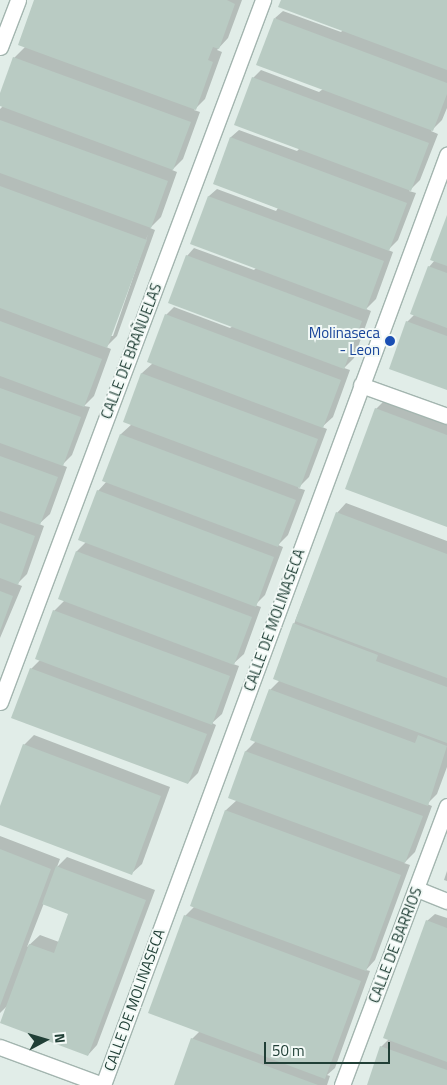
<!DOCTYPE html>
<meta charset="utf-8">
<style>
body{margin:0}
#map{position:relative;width:447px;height:1085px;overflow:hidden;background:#e1ede8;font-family:"Titillium Web",sans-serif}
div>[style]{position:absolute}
.shadow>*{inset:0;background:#0003}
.building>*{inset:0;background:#b9cbc3}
.roads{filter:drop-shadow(1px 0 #a3b5af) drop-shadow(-1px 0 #a3b5af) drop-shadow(0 1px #a3b5af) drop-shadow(0 -1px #a3b5af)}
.minor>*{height:15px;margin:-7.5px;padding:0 7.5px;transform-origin:7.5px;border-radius:7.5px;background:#fff}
.dots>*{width:14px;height:14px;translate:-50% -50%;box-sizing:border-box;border:2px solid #f2f9f6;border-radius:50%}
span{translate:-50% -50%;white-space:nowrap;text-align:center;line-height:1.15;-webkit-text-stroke:4px #f2f9f6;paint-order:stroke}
.transit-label{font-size:15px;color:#164399}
.right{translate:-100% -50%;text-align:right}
.street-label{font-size:15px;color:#203f36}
.north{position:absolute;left:20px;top:1015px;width:50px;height:50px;-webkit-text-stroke:4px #f2f9f6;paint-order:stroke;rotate:84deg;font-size:14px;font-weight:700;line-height:20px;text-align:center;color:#203f36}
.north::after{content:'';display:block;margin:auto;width:18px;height:22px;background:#203f36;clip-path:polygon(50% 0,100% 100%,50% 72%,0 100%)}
.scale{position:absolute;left:264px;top:1042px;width:126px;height:22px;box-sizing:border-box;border:2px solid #203f36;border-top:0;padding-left:6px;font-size:15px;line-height:18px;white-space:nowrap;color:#203f36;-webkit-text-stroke:4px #f2f9f6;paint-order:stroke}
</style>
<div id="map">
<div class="shadow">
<i style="clip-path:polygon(evenodd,36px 0,242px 0,228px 38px,217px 50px,222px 52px,205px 99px,194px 110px,200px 112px,183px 159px,172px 170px,177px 172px,161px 217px,150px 228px,155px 230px,117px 336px,106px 347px,111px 349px,94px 396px,84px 406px,90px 407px,72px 455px,62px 465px,67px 467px,50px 514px,39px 524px,44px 526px,27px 574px,17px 584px,22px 586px,0 638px,0 109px,3px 106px,0 97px,14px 58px,25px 47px,36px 0,148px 234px,113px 336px,110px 336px,148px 234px)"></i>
<i style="clip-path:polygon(282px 0,447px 0,447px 108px,442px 120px,431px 131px,438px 134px,420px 180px,409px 191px,416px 193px,398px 240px,388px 250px,393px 252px,376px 299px,366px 309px,371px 311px,354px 358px,344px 368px,350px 370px,333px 417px,322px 427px,327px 429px,309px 477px,298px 488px,305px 490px,288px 535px,278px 545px,283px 547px,265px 595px,255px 605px,261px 607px,244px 654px,233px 664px,239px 666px,222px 714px,212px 723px,216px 725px,198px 773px,188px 783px,31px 669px,41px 659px,54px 611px,65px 600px,77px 551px,86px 542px,98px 491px,107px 481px,121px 434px,132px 424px,125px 421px,142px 373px,153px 363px,166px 315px,174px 307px,230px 328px,233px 326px,187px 256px,194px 248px,254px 270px,256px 268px,192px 243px,209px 196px,217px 189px,276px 211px,278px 208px,214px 183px,231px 137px,239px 130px,297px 151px,300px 148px,253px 78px,261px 70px,319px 92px,323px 89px,275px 18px,283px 11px,341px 32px,343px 30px)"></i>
<i style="clip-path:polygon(447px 218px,447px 389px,407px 322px,414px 315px,429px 267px,435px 260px)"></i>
<i style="clip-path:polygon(386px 399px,447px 422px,447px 526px,376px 409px)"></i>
<i style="clip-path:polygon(346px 503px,447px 541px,447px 767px,437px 794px,427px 804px,432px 806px,415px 852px,404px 863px,410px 865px,375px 960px,366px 970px,370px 971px,335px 1068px,327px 1075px,330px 1076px,327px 1085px,175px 1085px,192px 1039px,200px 1031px,185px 916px,194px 907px,192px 906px,226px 810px,237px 800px,230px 797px,246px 751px,256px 741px,270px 690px,279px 681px,294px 624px,337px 513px)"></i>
<i style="clip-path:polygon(34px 735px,170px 787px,142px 864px,132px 873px,0 824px,0 810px,24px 745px)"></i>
<i style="clip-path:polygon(evenodd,0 836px,60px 859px,57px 867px,67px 857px,155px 890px,97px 1045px,88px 1055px,7px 1006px,0 1013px,0 836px,44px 903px,70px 913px,59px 942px,40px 935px,27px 947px,44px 903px)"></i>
<i style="clip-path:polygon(447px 871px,447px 881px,444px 880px)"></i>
<i style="clip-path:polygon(435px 914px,447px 918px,447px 1085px,368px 1085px,381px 1047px,389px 1039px,427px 921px)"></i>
</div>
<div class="building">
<i style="clip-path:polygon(34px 0,227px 0,235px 4px,219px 49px,213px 47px,208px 60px,213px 62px,196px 110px,18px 45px)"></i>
<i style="clip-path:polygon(281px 0,447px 0,447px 70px,278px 7px)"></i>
<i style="clip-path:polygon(274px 18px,447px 83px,447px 94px,433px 131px,256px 65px)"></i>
<i style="clip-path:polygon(13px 57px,191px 122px,173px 170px,0 106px,0 93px)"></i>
<i style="clip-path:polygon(252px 77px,429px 143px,411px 191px,234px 125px)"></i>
<i style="clip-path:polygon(0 120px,168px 181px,151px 228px,0 173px)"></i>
<i style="clip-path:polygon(230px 137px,407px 203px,389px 251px,213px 184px)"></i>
<i style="clip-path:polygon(0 186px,147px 240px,107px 348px,0 308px)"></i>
<i style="clip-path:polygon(208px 196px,384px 261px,366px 310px,190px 244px)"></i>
<i style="clip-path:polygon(447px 215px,447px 266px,430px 260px)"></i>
<i style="clip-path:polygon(186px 255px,362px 321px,344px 369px,168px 303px)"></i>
<i style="clip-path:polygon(428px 266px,447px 273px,447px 328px,410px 314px)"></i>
<i style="clip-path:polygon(165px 314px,341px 380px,323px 428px,147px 362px)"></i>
<i style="clip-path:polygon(0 321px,102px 359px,84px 407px,0 376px)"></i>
<i style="clip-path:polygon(406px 321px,447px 336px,447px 390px,389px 369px)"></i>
<i style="clip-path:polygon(141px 373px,318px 439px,300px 488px,123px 422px)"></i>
<i style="clip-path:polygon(0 388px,81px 417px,63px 466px,0 443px)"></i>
<i style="clip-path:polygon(375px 408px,447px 435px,447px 527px,345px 489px)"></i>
<i style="clip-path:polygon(120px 434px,296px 500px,278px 547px,102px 481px)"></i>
<i style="clip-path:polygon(0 456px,58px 477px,40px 525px,0 511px)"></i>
<i style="clip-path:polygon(97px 490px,274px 557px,256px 607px,78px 540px)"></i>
<i style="clip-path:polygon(336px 512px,447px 554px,447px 678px,295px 621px)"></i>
<i style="clip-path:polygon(0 523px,35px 536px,18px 585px,0 578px)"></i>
<i style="clip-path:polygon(76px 551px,252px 617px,234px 665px,58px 599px)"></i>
<i style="clip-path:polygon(0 591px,13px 596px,0 631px)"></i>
<i style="clip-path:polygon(53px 610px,230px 676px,212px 725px,35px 659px)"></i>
<i style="clip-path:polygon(293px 623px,378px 655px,376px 661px,447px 687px,447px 743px,273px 679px)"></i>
<i style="clip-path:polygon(30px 668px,207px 734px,188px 784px,11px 718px)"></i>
<i style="clip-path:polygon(269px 689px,415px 743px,418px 735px,447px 746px,428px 806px,250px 740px)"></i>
<i style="clip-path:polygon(23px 744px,161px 796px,132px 875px,0 825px,0 806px)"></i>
<i style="clip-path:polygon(245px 751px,423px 816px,405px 863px,228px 798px)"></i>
<i style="clip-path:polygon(225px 810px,401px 875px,366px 971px,190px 906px)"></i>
<i style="clip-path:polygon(0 849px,51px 869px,0 1006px)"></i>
<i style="clip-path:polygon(56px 866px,146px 900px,88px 1056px,0 1023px,29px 944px,54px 953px,68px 914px,42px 904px)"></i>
<i style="clip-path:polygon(184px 915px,361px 981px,325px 1079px,148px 1013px)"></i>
<i style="clip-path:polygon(426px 920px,447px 928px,447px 1062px,383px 1038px)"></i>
<i style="clip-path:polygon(191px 1038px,318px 1085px,174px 1085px)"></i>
<i style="clip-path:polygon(380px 1046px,447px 1070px,447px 1085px,367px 1085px)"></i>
</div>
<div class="roads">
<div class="minor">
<i style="left:0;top:47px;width:50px;rotate:-69deg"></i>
<i style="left:361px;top:385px;width:91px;rotate:19.8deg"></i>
<i style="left:0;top:702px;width:750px;rotate:-69.46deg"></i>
<i style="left:417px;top:889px;width:32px;rotate:22deg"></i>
<i style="left:0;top:1047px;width:110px;rotate:20.3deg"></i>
<i style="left:103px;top:1085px;width:992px;rotate:-69.7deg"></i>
<i style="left:342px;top:1085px;width:298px;rotate:-69.4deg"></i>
</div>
</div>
<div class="dots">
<i style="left:390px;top:341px;background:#1a4fb4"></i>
</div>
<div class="transit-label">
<span class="right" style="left:380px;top:341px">Molinaseca<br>- Leon</span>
</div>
<div class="street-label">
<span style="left:131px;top:351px;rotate:-69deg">CALLE DE BRAÑUELAS</span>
<span style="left:274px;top:620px;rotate:-70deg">CALLE DE MOLINASECA</span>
<span style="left:395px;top:945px;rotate:-69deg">CALLE DE BARRIOS</span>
<span style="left:134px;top:1000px;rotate:-70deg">CALLE DE MOLINASECA</span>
</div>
<div class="north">N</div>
<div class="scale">50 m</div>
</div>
